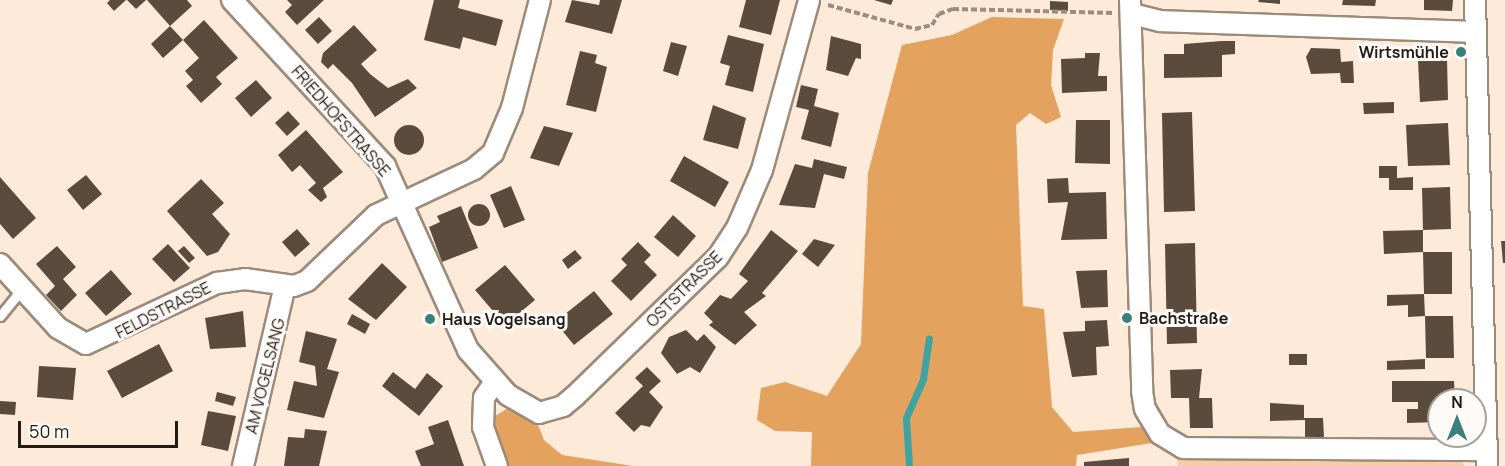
<!DOCTYPE html>
<meta charset="utf-8">
<style>
body{margin:0}
#map{position:relative;width:1505px;height:466px;overflow:hidden;background:#fdead8;font-family:Manrope,sans-serif}
div>[style]{position:absolute}
.green>*{inset:0;background:#f7cda5}
.forest>*{inset:0;background:#e3a25d}
.stream>*{height:7px;margin:-3.5px;padding:0 3.5px;transform-origin:3.5px;border-radius:3.5px;background:#3fa4a1}
.building>*{inset:0;background:#5b4b3d}
.round{border-radius:50%}
.path>*{height:4px;margin-top:-2px;transform-origin:0;background:repeating-linear-gradient(90deg,#9b8d81 0 6px,transparent 0 9px)}
.roads{filter:drop-shadow(2px 0 #9c8b7b) drop-shadow(-2px 0 #9c8b7b) drop-shadow(0 2px #9c8b7b) drop-shadow(0 -2px #9c8b7b)}
.lane>*{height:9px;margin:-4.5px;padding:0 4.5px;transform-origin:4.5px;border-radius:4.5px;background:#fff}
.street>*{height:20px;margin:-10px;padding:0 10px;transform-origin:10px;border-radius:10px;background:#fff}
.dots>*{width:16px;height:16px;translate:-50% -50%;box-sizing:border-box;border:3px solid #fefaf7;border-radius:50%}
span{translate:-50% -50%;white-space:nowrap;text-align:center;line-height:1.15;-webkit-text-stroke:6px #fefaf7;paint-order:stroke}
.poi-label{font-size:16px;color:#221b15;font-weight:700}
.right{translate:-100% -50%;text-align:right}
.left{translate:0 -50%;text-align:left}
.street-label{font-size:16px;color:#221b15}
.north{position:absolute;left:1427px;top:388px;width:60px;height:60px;box-sizing:border-box;background:#fefaf7;border:2px solid #a6a19d;border-radius:50%;rotate:0deg;font-size:16px;font-weight:700;line-height:24px;text-align:center;color:#221b15}
.north::after{content:'';display:block;margin:auto;width:21px;height:27px;background:#38817e;clip-path:polygon(50% 0,100% 100%,50% 72%,0 100%)}
.scale{position:absolute;left:18px;top:421px;width:160px;height:27px;box-sizing:border-box;border:3px solid #221b15;border-top:0;padding-left:8px;font-size:18px;line-height:21px;white-space:nowrap;color:#221b15;-webkit-text-stroke:4px #fefaf7;paint-order:stroke}
</style>
<div id="map">
<div class="green">
<i style="clip-path:polygon(1193px 455px,1462px 457px,1464px 466px,1178px 466px,1177px 457px)"></i>
</div>
<div class="forest">
<i style="clip-path:polygon(992px 17px,1064px 19px,1053px 50px,1051px 85px,1061px 117px,1046px 124px,1030px 113px,1016px 125px,1023px 306px,1044px 309px,1052px 407px,1073px 432px,1142px 427px,1152px 443px,1077px 455px,1076px 466px,811px 466px,812px 432px,775px 431px,757px 420px,761px 388px,785px 382px,827px 396px,861px 344px,868px 173px,902px 45px,952px 35px)"></i>
<i style="clip-path:polygon(510px 407px,538px 425px,544px 440px,562px 455px,633px 466px,505px 466px,492px 418px)"></i>
</div>
<div class="stream">
<i style="left:909px;top:466px;width:48px;rotate:-93.6deg"></i>
<i style="left:906px;top:418px;width:43px;rotate:-66.4deg"></i>
<i style="left:923px;top:379px;width:41px;rotate:-81.7deg"></i>
</div>
<div class="building">
<i style="clip-path:polygon(110px 0,126px 0,114px 11px,107px 3px)"></i>
<i style="clip-path:polygon(127px 0,146px 0,136px 9px)"></i>
<i style="clip-path:polygon(147px 0,187px 0,192px 6px,170px 26px)"></i>
<i style="clip-path:polygon(287px 0,324px 0,297px 25px,285px 12px,292px 5px)"></i>
<i style="clip-path:polygon(434px 0,460px 0,458px 8px,503px 20px,496px 46px,463px 37px,460px 49px,424px 40px)"></i>
<i style="clip-path:polygon(572px 0,599px 5px,600px 0,622px 0,612px 34px,565px 22px)"></i>
<i style="clip-path:polygon(746px 0,780px 0,771px 35px,739px 27px)"></i>
<i style="clip-path:polygon(874px 0,893px 0,891px 5px)"></i>
<i style="clip-path:polygon(1259px 0,1280px 0,1280px 4px,1258px 2px)"></i>
<i style="clip-path:polygon(1343px 0,1376px 0,1375px 6px,1342px 5px)"></i>
<i style="clip-path:polygon(1424px 0,1453px 0,1452px 11px,1424px 10px)"></i>
<i style="clip-path:polygon(1050px 1px,1068px 2px,1068px 11px,1050px 10px)"></i>
<i style="clip-path:polygon(319px 17px,332px 31px,318px 44px,305px 30px)"></i>
<i style="clip-path:polygon(204px 20px,238px 58px,216px 77px,222px 84px,201px 103px,186px 86px,193px 80px,185px 71px,199px 58px,183px 40px,163px 58px,151px 44px,170px 26px,183px 40px)"></i>
<i style="clip-path:polygon(354px 25px,377px 50px,361px 64px,370px 74px,388px 88px,408px 79px,417px 88px,375px 117px,352px 83px,333px 64px,328px 69px,321px 62px,323px 53px)"></i>
<i style="clip-path:polygon(728px 35px,764px 44px,753px 92px,725px 85px,730px 66px,720px 63px)"></i>
<i style="clip-path:polygon(831px 36px,861px 44px,861px 59px,856px 58px,848px 76px,826px 70px)"></i>
<i style="clip-path:polygon(1222px 41px,1235px 41px,1235px 54px,1222px 55px,1222px 77px,1164px 78px,1164px 54px,1184px 54px,1184px 44px)"></i>
<i style="clip-path:polygon(671px 42px,687px 46px,678px 76px,663px 71px)"></i>
<i style="clip-path:polygon(1311px 48px,1340px 49px,1341px 62px,1353px 61px,1354px 83px,1341px 83px,1340px 73px,1311px 74px,1306px 57px)"></i>
<i style="clip-path:polygon(580px 51px,597px 55px,595px 63px,607px 67px,596px 112px,566px 105px)"></i>
<i style="clip-path:polygon(1085px 53px,1100px 53px,1098px 76px,1107px 76px,1107px 91px,1062px 93px,1061px 59px,1085px 58px)"></i>
<i style="clip-path:polygon(1447px 59px,1448px 100px,1420px 102px,1418px 60px)"></i>
<i style="clip-path:polygon(256px 80px,272px 98px,251px 117px,235px 98px)"></i>
<i style="clip-path:polygon(801px 85px,818px 89px,814px 106px,839px 113px,831px 147px,801px 139px,809px 110px,796px 107px)"></i>
<i style="clip-path:polygon(1394px 102px,1394px 113px,1364px 114px,1363px 103px)"></i>
<i style="clip-path:polygon(713px 105px,746px 118px,738px 149px,703px 140px)"></i>
<i style="clip-path:polygon(288px 111px,300px 124px,287px 136px,275px 123px)"></i>
<i style="clip-path:polygon(1192px 112px,1195px 211px,1164px 212px,1162px 113px)"></i>
<i style="clip-path:polygon(1076px 120px,1110px 120px,1110px 164px,1075px 163px)"></i>
<i style="clip-path:polygon(1448px 123px,1450px 165px,1408px 166px,1406px 125px)"></i>
<i class="round" style="left:394px;top:125px;width:30px;height:30px"></i>
<i style="clip-path:polygon(544px 126px,573px 133px,559px 166px,530px 158px)"></i>
<i style="clip-path:polygon(306px 130px,343px 172px,323px 188px,327px 197px,321px 202px,308px 190px,316px 183px,300px 165px,292px 172px,278px 155px)"></i>
<i style="clip-path:polygon(684px 156px,729px 182px,715px 207px,670px 181px)"></i>
<i style="clip-path:polygon(814px 159px,847px 167px,844px 179px,824px 174px,815px 208px,779px 205px,795px 164px,812px 168px)"></i>
<i style="clip-path:polygon(1379px 166px,1397px 166px,1397px 178px,1413px 177px,1413px 190px,1389px 190px,1389px 178px,1379px 178px)"></i>
<i style="clip-path:polygon(86px 175px,102px 194px,83px 210px,67px 190px)"></i>
<i style="clip-path:polygon(0 177px,36px 218px,13px 239px,0 224px)"></i>
<i style="clip-path:polygon(1068px 178px,1069px 193px,1106px 192px,1107px 239px,1061px 240px,1068px 202px,1048px 203px,1047px 179px)"></i>
<i style="clip-path:polygon(201px 179px,224px 203px,212px 214px,230px 234px,218px 252px,207px 256px,167px 211px)"></i>
<i style="clip-path:polygon(511px 186px,525px 220px,504px 228px,490px 195px)"></i>
<i style="clip-path:polygon(1450px 187px,1451px 229px,1423px 230px,1422px 188px)"></i>
<i class="round" style="left:468px;top:204px;width:22px;height:22px"></i>
<i style="clip-path:polygon(461px 206px,478px 248px,442px 262px,429px 227px,440px 222px,437px 216px)"></i>
<i style="clip-path:polygon(673px 215px,696px 236px,678px 257px,654px 237px)"></i>
<i style="clip-path:polygon(297px 229px,310px 244px,295px 257px,282px 242px)"></i>
<i style="clip-path:polygon(771px 230px,798px 251px,762px 293px,766px 296px,744px 312px,757px 325px,735px 345px,709px 325px,713px 322px,704px 313px,720px 295px,731px 299px,748px 281px,739px 274px)"></i>
<i style="clip-path:polygon(1423px 230px,1423px 252px,1452px 252px,1452px 294px,1424px 294px,1423px 252px,1384px 254px,1383px 231px)"></i>
<i style="clip-path:polygon(814px 239px,835px 245px,818px 267px,802px 254px)"></i>
<i style="clip-path:polygon(1501px 241px,1505px 241px,1505px 263px,1503px 263px)"></i>
<i style="clip-path:polygon(638px 242px,651px 255px,644px 262px,657px 275px,631px 301px,611px 281px,627px 265px,621px 259px)"></i>
<i style="clip-path:polygon(1195px 243px,1197px 343px,1167px 344px,1165px 244px)"></i>
<i style="clip-path:polygon(168px 244px,190px 268px,174px 282px,152px 259px)"></i>
<i style="clip-path:polygon(57px 246px,76px 267px,63px 279px,77px 295px,61px 311px,46px 295px,55px 286px,36px 264px)"></i>
<i style="clip-path:polygon(184px 246px,195px 258px,189px 263px,178px 251px)"></i>
<i style="clip-path:polygon(575px 250px,582px 258px,568px 269px,562px 260px)"></i>
<i style="clip-path:polygon(382px 263px,407px 287px,376px 320px,348px 299px)"></i>
<i style="clip-path:polygon(505px 265px,535px 300px,505px 325px,475px 290px)"></i>
<i style="clip-path:polygon(111px 270px,132px 294px,106px 316px,85px 293px)"></i>
<i style="clip-path:polygon(1107px 270px,1108px 307px,1081px 308px,1076px 271px)"></i>
<i style="clip-path:polygon(594px 291px,613px 314px,574px 345px,555px 322px)"></i>
<i style="clip-path:polygon(1424px 294px,1425px 316px,1408px 317px,1408px 305px,1387px 306px,1387px 295px)"></i>
<i style="clip-path:polygon(243px 311px,246px 347px,210px 349px,205px 318px)"></i>
<i style="clip-path:polygon(352px 314px,370px 324px,365px 334px,347px 324px)"></i>
<i style="clip-path:polygon(1425px 316px,1453px 316px,1454px 358px,1426px 358px)"></i>
<i style="clip-path:polygon(1107px 320px,1109px 346px,1096px 347px,1097px 375px,1072px 377px,1063px 332px,1085px 331px,1085px 321px)"></i>
<i style="clip-path:polygon(686px 330px,697px 341px,704px 334px,716px 347px,700px 373px,690px 367px,677px 374px,661px 353px,669px 337px)"></i>
<i style="clip-path:polygon(306px 331px,337px 339px,327px 369px,339px 372px,324px 418px,287px 410px,294px 381px,317px 386px,315px 366px,299px 362px)"></i>
<i style="clip-path:polygon(159px 344px,173px 371px,122px 398px,107px 371px)"></i>
<i style="clip-path:polygon(1289px 354px,1307px 354px,1307px 365px,1289px 365px)"></i>
<i style="clip-path:polygon(1425px 359px,1425px 369px,1387px 370px,1387px 361px)"></i>
<i style="clip-path:polygon(39px 366px,76px 368px,73px 400px,37px 397px)"></i>
<i style="clip-path:polygon(647px 367px,661px 381px,649px 392px,663px 407px,650px 427px,641px 425px,634px 432px,615px 413px,643px 386px,635px 378px)"></i>
<i style="clip-path:polygon(1202px 369px,1199px 398px,1212px 398px,1213px 428px,1190px 428px,1189px 398px,1171px 398px,1170px 370px)"></i>
<i style="clip-path:polygon(393px 372px,415px 389px,427px 373px,443px 386px,419px 416px,382px 386px)"></i>
<i style="clip-path:polygon(1392px 381px,1454px 381px,1455px 400px,1439px 400px,1439px 422px,1407px 423px,1407px 409px,1418px 409px,1418px 402px,1392px 402px)"></i>
<i style="clip-path:polygon(217px 392px,236px 397px,233px 406px,215px 401px)"></i>
<i style="clip-path:polygon(0 401px,16px 402px,15px 415px,0 414px)"></i>
<i style="clip-path:polygon(1270px 403px,1304px 405px,1304px 418px,1323px 418px,1324px 437px,1305px 437px,1305px 420px,1270px 421px)"></i>
<i style="clip-path:polygon(208px 411px,236px 416px,228px 451px,201px 445px)"></i>
<i style="clip-path:polygon(448px 420px,464px 466px,421px 466px,415px 451px,434px 444px,428px 427px)"></i>
<i style="clip-path:polygon(305px 429px,327px 431px,319px 466px,284px 466px,288px 437px,304px 438px)"></i>
<i style="clip-path:polygon(1129px 458px,1129px 466px,1084px 466px,1084px 462px)"></i>
</div>
<div class="path">
<i style="left:828px;top:5px;width:90px;rotate:15.4deg"></i>
<i style="left:915px;top:29px;width:17px;rotate:-13deg"></i>
<i style="left:932px;top:25px;width:13px;rotate:-58deg"></i>
<i style="left:939px;top:14px;width:15px;rotate:-20deg"></i>
<i style="left:953px;top:9px;width:160px;rotate:1.4deg"></i>
</div>
<div class="roads">
<div class="lane">
<i style="left:0;top:316px;width:35px;rotate:-51deg"></i>
</div>
<div class="street">
<i style="left:232px;top:0;width:226px;rotate:47.3deg"></i>
<i style="left:385px;top:166px;width:202px;rotate:65.7deg"></i>
<i style="left:468px;top:350px;width:60px;rotate:48.4deg"></i>
<i style="left:508px;top:395px;width:36px;rotate:30deg"></i>
<i style="left:539px;top:413px;width:25px;rotate:-16deg"></i>
<i style="left:563px;top:406px;width:16px;rotate:-40deg"></i>
<i style="left:575px;top:396px;width:199px;rotate:-44.2deg"></i>
<i style="left:718px;top:257px;width:35px;rotate:-57deg"></i>
<i style="left:737px;top:228px;width:63px;rotate:-66.7deg"></i>
<i style="left:762px;top:170px;width:176px;rotate:-74.5deg"></i>
<i style="left:1130px;top:0;width:391px;rotate:88.2deg"></i>
<i style="left:1142px;top:391px;width:18px;rotate:81deg"></i>
<i style="left:1145px;top:409px;width:29px;rotate:59deg"></i>
<i style="left:1160px;top:434px;width:27px;rotate:31deg"></i>
<i style="left:1183px;top:448px;width:304px;rotate:0.4deg"></i>
<i style="left:1475px;top:0;width:466px;rotate:88.5deg"></i>
<i style="left:1132px;top:14px;width:29px;rotate:14deg"></i>
<i style="left:1160px;top:21px;width:315px;rotate:2deg"></i>
<i style="left:0;top:264px;width:86px;rotate:47.8deg"></i>
<i style="left:58px;top:328px;width:32px;rotate:30deg"></i>
<i style="left:86px;top:344px;width:145px;rotate:-25deg"></i>
<i style="left:217px;top:283px;width:28px;rotate:-8deg"></i>
<i style="left:245px;top:279px;width:49px;rotate:8.1deg"></i>
<i style="left:294px;top:286px;width:14px;rotate:-21deg"></i>
<i style="left:307px;top:281px;width:95px;rotate:-43.7deg"></i>
<i style="left:376px;top:215px;width:108px;rotate:-25.1deg"></i>
<i style="left:474px;top:169px;width:25px;rotate:-40deg"></i>
<i style="left:493px;top:153px;width:49px;rotate:-67.1deg"></i>
<i style="left:512px;top:108px;width:112px;rotate:-75.5deg"></i>
<i style="left:495px;top:382px;width:19px;rotate:125deg"></i>
<i style="left:484px;top:398px;width:29px;rotate:92deg"></i>
<i style="left:483px;top:427px;width:41px;rotate:70.3deg"></i>
<i style="left:243px;top:466px;width:186px;rotate:-76.9deg"></i>
</div>
</div>
<div class="dots">
<i style="left:1461px;top:52px;background:#38817e"></i>
<i style="left:1127px;top:318px;background:#38817e"></i>
<i style="left:430px;top:319px;background:#38817e"></i>
</div>
<div class="poi-label">
<span class="right" style="left:1449px;top:52px">Wirtsmühle</span>
<span class="left" style="left:1139px;top:318px">Bachstraße</span>
<span class="left" style="left:442px;top:319px">Haus Vogelsang</span>
</div>
<div class="street-label">
<span style="left:341px;top:121px;rotate:49deg">FRIEDHOFSTRASSE</span>
<span style="left:684px;top:289px;rotate:-45deg">OSTSTRASSE</span>
<span style="left:163px;top:310px;rotate:-27deg">FELDSTRASSE</span>
<span style="left:265px;top:376px;rotate:-76deg">AM VOGELSANG</span>
</div>
<div class="north">N</div>
<div class="scale">50 m</div>
</div>
